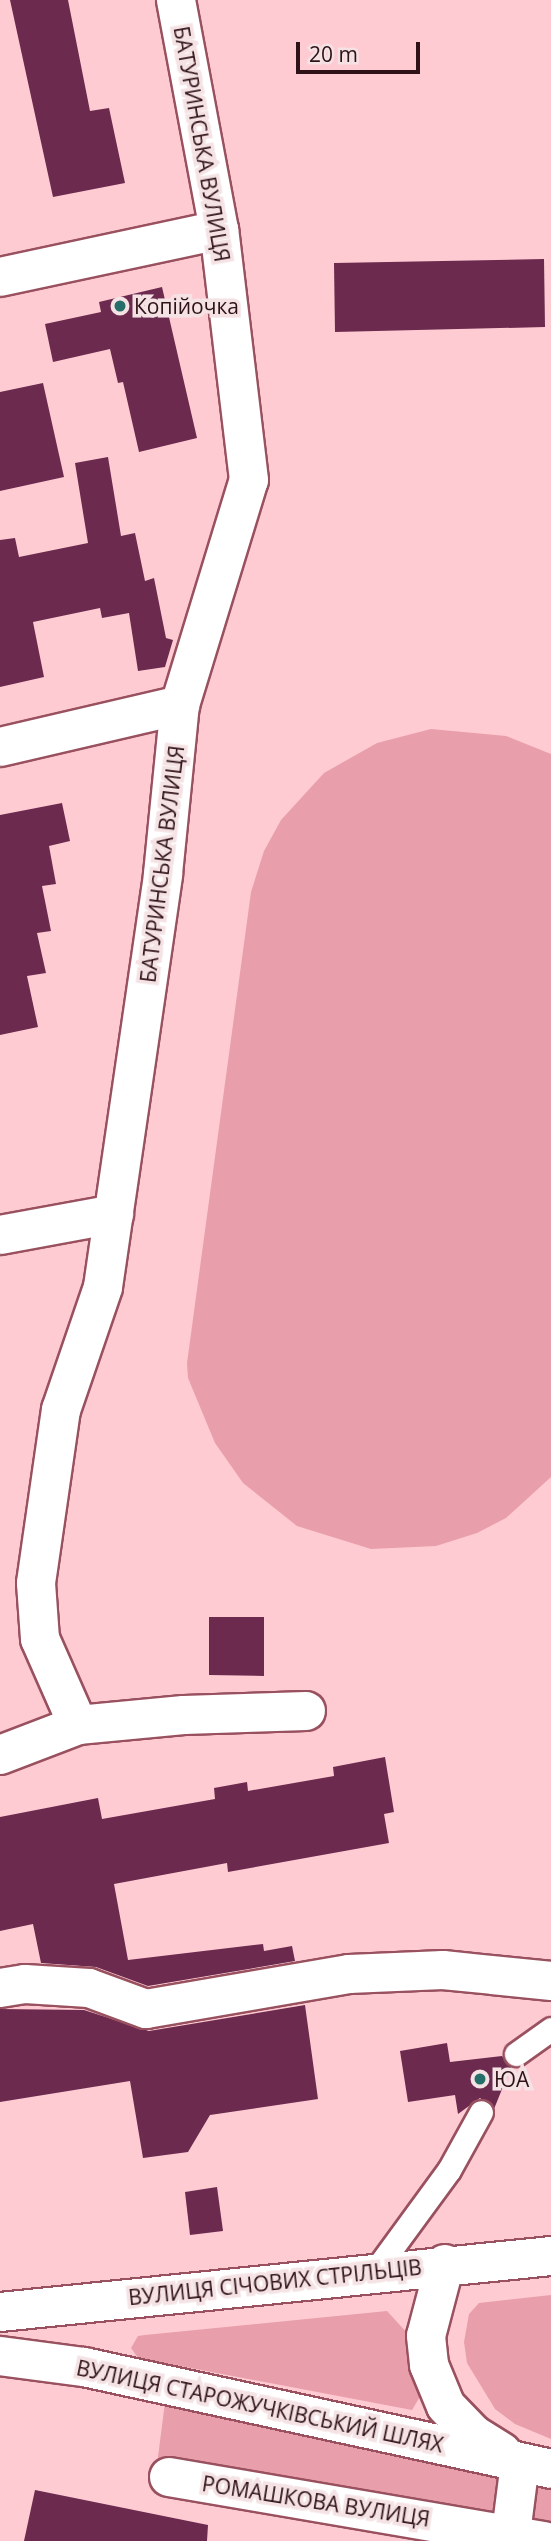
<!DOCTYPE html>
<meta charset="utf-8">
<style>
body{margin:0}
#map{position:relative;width:551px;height:2541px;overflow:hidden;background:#fecbd2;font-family:"Open Sans",sans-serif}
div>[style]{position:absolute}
.green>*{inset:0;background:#e89fab}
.building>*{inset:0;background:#6c2a4f}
.roads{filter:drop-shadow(2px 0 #99515f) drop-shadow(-2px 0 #99515f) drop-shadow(0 2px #99515f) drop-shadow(0 -2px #99515f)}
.lane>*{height:23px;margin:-11.5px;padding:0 11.5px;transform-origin:11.5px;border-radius:11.5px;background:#fff}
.street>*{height:38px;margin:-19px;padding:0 19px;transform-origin:19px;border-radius:19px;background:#fff}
.primary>*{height:38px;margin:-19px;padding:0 19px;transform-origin:19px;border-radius:19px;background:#fff}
.dots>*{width:19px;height:19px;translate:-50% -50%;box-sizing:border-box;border:4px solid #f4e2e4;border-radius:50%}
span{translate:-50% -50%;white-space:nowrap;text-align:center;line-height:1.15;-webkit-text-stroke:7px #f4e2e4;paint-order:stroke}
.street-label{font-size:21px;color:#2f1218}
.poi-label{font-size:21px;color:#2f1218}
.left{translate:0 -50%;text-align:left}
.scale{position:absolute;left:296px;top:42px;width:124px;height:32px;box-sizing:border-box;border:4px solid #2f1218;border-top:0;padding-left:9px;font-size:21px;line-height:24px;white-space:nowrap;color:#2f1218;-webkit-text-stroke:5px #f4e2e4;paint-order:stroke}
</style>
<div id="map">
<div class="green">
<i style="clip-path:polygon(431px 729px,506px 736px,551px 754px,551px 1477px,506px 1518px,477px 1533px,436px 1546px,371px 1549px,297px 1526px,243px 1483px,215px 1443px,188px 1378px,187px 1363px,251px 892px,264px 851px,281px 820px,324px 773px,377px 743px)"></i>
<i style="clip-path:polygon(551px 2295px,551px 2439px,515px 2424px,495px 2409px,467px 2363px,464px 2342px,469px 2314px,479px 2303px)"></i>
<i style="clip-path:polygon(387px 2311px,409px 2335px,424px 2390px,412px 2410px,138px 2358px,131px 2348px,138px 2336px,145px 2335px)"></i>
<i style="clip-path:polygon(167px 2387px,551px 2472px,551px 2541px,428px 2541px,156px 2472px)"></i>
</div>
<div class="building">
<i style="clip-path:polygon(10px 0,68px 0,90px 111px,109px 108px,125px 183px,53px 197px)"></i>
<i style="clip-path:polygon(544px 259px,545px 327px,335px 332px,334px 263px)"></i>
<i style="clip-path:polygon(162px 287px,197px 438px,139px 452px,123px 382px,118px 383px,110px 349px,53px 362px,45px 324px,101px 312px,99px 302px)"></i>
<i style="clip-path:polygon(43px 383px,64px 477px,0 491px,0 392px)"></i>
<i style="clip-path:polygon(108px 457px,121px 536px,135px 533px,145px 581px,154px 578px,166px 638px,173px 640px,165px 667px,138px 671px,129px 613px,102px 618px,100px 608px,33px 622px,44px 677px,0 687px,0 540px,15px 538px,19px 557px,88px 543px,75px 463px)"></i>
<i style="clip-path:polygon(62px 803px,70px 841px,49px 846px,56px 884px,42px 886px,51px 931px,37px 933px,46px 973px,27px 976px,38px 1027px,0 1035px,0 815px)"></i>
<i style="clip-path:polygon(209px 1617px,264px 1617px,264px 1676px,209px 1675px)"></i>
<i style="clip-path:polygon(385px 1757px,394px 1812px,384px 1814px,389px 1843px,228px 1872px,227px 1863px,114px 1884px,128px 1960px,263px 1944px,264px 1951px,292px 1946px,295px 1961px,148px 1986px,96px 1967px,41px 1963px,33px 1924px,0 1931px,0 1817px,98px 1798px,102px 1819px,215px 1799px,214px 1788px,247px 1782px,248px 1791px,334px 1776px,333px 1767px)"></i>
<i style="clip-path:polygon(305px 2005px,318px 2099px,210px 2115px,188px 2152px,143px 2158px,130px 2081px,0 2102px,0 2009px,84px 2010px,149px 2031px)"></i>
<i style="clip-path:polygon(447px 2043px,450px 2062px,502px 2056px,511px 2067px,494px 2109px,480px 2098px,458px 2114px,455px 2095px,408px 2102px,400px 2051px)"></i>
<i style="clip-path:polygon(217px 2187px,223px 2231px,190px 2235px,185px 2192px)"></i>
<i style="clip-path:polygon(35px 2490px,208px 2525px,207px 2541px,24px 2541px)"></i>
</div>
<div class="roads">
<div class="lane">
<i style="left:516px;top:2054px;width:43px;rotate:-35.5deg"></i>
<i style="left:375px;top:2271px;width:125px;rotate:-53.8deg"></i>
<i style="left:449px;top:2170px;width:66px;rotate:-61.1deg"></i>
</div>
<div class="street">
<i style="left:0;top:277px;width:224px;rotate:-12.1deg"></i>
<i style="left:0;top:747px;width:185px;rotate:-13.1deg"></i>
<i style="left:0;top:1235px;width:116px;rotate:-10.4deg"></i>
<i style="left:78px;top:1725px;width:94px;rotate:-113.8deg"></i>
<i style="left:40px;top:1639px;width:56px;rotate:-94.1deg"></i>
<i style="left:36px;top:1583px;width:175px;rotate:-81.8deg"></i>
<i style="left:61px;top:1410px;width:130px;rotate:-71.1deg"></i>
<i style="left:103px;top:1287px;width:417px;rotate:-81.7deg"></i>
<i style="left:163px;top:874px;width:170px;rotate:-84.3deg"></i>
<i style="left:180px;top:705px;width:235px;rotate:-73deg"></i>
<i style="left:249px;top:480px;width:252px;rotate:-96.8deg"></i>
<i style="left:219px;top:230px;width:234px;rotate:-100.6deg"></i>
<i style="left:0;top:1755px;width:84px;rotate:-21deg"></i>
<i style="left:78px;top:1725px;width:106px;rotate:-5.4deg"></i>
<i style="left:184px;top:1715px;width:122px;rotate:-1.9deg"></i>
<i style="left:0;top:1988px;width:25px;rotate:-9deg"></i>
<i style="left:25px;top:1984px;width:64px;rotate:3.6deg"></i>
<i style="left:89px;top:1988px;width:61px;rotate:20.2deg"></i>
<i style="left:146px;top:2009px;width:206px;rotate:-9.8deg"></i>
<i style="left:349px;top:1974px;width:94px;rotate:-2.4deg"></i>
<i style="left:443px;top:1970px;width:109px;rotate:5.8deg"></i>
<i style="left:169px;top:2477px;width:381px;rotate:9.7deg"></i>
<i style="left:510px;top:2541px;width:79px;rotate:-82.7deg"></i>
</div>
<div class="primary">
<i style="left:445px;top:2264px;width:74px;rotate:104.8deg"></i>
<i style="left:426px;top:2336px;width:29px;rotate:84deg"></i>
<i style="left:429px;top:2365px;width:44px;rotate:67.5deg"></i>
<i style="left:446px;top:2406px;width:39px;rotate:46deg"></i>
<i style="left:473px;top:2434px;width:34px;rotate:32deg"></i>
<i style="left:0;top:2312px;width:554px;rotate:-5.8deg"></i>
<i style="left:0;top:2356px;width:85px;rotate:7.5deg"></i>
<i style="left:84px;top:2367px;width:478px;rotate:12.3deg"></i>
</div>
</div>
<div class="dots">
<i style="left:120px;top:306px;background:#256e69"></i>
<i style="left:480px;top:2079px;background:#256e69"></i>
</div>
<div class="street-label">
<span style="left:202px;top:144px;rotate:80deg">БАТУРИНСЬКА ВУЛИЦЯ</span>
<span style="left:162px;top:864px;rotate:-83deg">БАТУРИНСЬКА ВУЛИЦЯ</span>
<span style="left:275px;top:2282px;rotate:-6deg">ВУЛИЦЯ СІЧОВИХ СТРІЛЬЦІВ</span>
<span style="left:260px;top:2406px;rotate:12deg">ВУЛИЦЯ СТАРОЖУЧКІВСЬКИЙ ШЛЯХ</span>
<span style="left:316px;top:2501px;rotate:9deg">РОМАШКОВА ВУЛИЦЯ</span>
</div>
<div class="poi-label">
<span class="left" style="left:134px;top:306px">Копійочка</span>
<span class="left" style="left:494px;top:2079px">ЮА</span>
</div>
<div class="scale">20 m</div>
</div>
